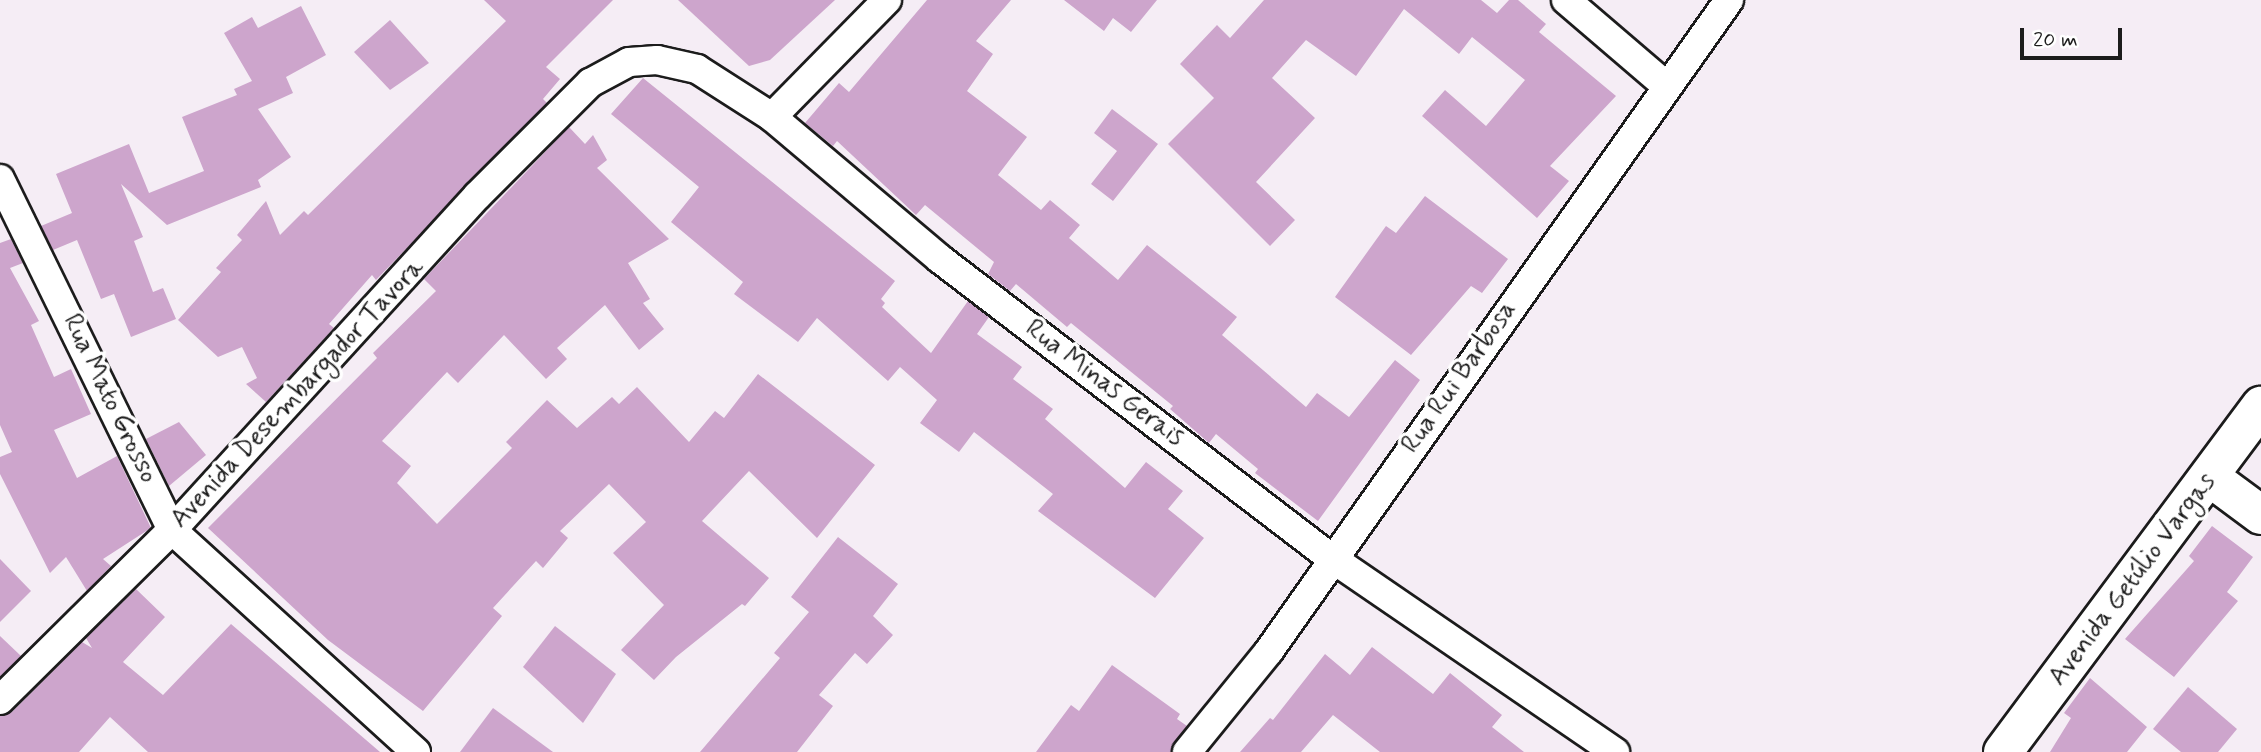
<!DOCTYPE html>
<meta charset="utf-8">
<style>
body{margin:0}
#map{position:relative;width:2261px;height:752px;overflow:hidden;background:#f5edf5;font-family:Mynerve,sans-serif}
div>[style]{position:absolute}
.building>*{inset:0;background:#cda5cc}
.roads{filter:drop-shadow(2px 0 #1c1c1c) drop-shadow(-2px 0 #1c1c1c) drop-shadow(0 2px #1c1c1c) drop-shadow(0 -2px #1c1c1c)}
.street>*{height:28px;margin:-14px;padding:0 14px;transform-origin:14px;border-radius:14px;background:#fff}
.secondary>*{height:38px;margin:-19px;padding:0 19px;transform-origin:19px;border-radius:19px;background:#fff}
span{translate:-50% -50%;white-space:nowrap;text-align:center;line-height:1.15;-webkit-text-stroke:7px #fff;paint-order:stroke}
.street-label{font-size:26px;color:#1c1c1c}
.scale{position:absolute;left:2020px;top:28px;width:102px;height:32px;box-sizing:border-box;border:4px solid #1c1c1c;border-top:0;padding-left:9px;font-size:21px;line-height:24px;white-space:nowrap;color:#1c1c1c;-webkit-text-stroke:5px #fff;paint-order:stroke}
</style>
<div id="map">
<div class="building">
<i style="clip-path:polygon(484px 0,613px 0,546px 67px,560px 79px,543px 99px,547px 103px,376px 280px,372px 275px,329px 324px,334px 328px,266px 402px,246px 384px,257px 378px,242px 347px,218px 357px,178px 320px,221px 272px,216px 268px,242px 240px,237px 235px,266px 201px,280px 235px,304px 211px,308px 215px,506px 21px)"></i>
<i style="clip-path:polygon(678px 0,835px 0,770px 60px,749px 66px)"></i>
<i style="clip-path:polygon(927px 0,1011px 0,976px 41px,993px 54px,967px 91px,1027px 137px,998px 175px,1041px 210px,1050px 200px,1080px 225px,1069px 238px,1118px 280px,1147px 245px,1237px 317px,1222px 335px,1306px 407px,1317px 393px,1349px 417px,1395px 360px,1420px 380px,1318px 521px,1255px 473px,1258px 469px,1216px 434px,1209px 443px,1170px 409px,1173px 406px,1071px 323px,1067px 327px,1016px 284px,1010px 291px,988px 274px,994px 262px,925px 205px,916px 215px,837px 141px,833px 146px,805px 123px,839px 83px,849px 92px)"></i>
<i style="clip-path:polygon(1064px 0,1157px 0,1131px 32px,1113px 18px,1104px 31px)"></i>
<i style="clip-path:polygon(1264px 0,1481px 0,1497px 13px,1509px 0,1518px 0,1546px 24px,1539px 32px,1616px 96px,1550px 166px,1569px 181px,1537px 218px,1422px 116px,1445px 90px,1486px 126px,1525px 80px,1472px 37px,1459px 54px,1404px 9px,1356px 76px,1306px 40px,1272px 78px,1315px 118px,1256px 182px,1295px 220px,1270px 246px,1168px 144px,1214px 98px,1180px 64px,1217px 25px,1230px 38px)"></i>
<i style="clip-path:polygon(301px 6px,326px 55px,286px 77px,293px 93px,258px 109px,291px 157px,258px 180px,261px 187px,167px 225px,121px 184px,143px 237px,134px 241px,153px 292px,163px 288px,176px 319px,131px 337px,114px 294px,101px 299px,77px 240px,53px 250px,41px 226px,72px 213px,56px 174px,129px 144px,149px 193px,204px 171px,182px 117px,237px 95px,234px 89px,252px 81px,224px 33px,252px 17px,258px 28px)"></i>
<i style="clip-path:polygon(390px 20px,429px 63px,390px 90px,354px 52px)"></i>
<i style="clip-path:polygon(643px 78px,895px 281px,881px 299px,885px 303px,882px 307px,931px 353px,968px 301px,989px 317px,977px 334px,1022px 367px,1013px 379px,1053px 409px,1045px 419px,1125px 488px,1146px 462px,1183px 491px,1168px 509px,1204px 538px,1155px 598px,1038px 511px,1053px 494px,974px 432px,959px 452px,920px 423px,937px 400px,900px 367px,888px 381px,817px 318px,798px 342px,734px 294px,743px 282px,671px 222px,699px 187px,611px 114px)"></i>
<i style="clip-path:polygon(1112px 109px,1158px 144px,1113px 201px,1091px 184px,1117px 151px,1094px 133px)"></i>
<i style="clip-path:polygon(569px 127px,585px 144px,593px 135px,607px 160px,597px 168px,669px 239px,628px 263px,650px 299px,643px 303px,664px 329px,639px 350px,605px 305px,557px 348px,567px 359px,546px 379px,504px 335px,458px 383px,447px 372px,382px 441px,411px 466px,397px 483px,437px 524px,512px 448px,506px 442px,547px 400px,577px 428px,612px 397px,619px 404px,637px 387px,689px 442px,715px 411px,724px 418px,758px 374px,875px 465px,817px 538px,749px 471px,702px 521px,769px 578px,745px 606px,742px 604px,676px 657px,654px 680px,621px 650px,664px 605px,613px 553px,646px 522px,609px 484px,560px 531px,568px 538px,543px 568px,536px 561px,493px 608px,502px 616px,423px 711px,328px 640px,208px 528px,377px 358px,373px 353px,436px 291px,424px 279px)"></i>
<i style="clip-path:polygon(1425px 196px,1508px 259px,1482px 293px,1471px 286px,1411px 355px,1335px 297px,1386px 226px,1396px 233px)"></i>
<i style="clip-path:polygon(11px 239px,23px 263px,10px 268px,39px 321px,31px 325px,54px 377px,71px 369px,91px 414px,54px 430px,77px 478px,117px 456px,151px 528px,103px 559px,111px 566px,87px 591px,66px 557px,50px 573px,0 474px,0 457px,12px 452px,0 425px,0 243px)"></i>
<i style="clip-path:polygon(179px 422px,206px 455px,169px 486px,146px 439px)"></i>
<i style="clip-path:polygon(2212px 526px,2253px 557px,2227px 592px,2238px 601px,2174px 677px,2125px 639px,2194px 561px,2189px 556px)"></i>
<i style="clip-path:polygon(838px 537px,898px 584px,873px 616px,893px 635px,867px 664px,855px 653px,819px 695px,833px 706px,797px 752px,700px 752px,780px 658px,774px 653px,809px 612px,791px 597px)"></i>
<i style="clip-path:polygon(0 559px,31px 591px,0 622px)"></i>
<i style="clip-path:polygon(136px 589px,165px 617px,123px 662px,163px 695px,231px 624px,380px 752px,148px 752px,110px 717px,79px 752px,0 752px,0 716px,12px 712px,82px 642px,92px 648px,86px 638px)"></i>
<i style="clip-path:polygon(555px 626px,616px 674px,583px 723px,523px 667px)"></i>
<i style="clip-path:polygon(0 636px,21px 656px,0 677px)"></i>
<i style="clip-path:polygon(1372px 647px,1433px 694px,1450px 673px,1502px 715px,1492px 727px,1524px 752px,1380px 752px,1333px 715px,1301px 752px,1240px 752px,1270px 718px,1273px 720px,1325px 654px,1350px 675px)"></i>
<i style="clip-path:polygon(1112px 665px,1180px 714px,1177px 719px,1187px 726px,1171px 752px,1036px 752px,1071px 705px,1079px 711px)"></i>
<i style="clip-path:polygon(2090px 678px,2147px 727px,2127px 752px,2050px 752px,2071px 718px,2064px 713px)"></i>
<i style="clip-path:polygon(2188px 687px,2237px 729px,2218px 752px,2181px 752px,2153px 729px)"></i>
<i style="clip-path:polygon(493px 708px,553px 752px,460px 752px)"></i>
</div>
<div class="roads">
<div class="street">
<i style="left:1566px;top:0;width:130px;rotate:40.6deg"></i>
<i style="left:772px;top:117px;width:164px;rotate:-45.5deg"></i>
<i style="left:0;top:179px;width:391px;rotate:63.9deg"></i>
<i style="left:172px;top:530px;width:330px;rotate:42.3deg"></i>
<i style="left:0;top:700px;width:242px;rotate:-44.7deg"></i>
<i style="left:172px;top:530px;width:452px;rotate:-47.6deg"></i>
<i style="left:477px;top:196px;width:160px;rotate:-45deg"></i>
<i style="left:590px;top:83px;width:44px;rotate:-28.3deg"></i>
<i style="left:629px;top:62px;width:28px;rotate:-4deg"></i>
<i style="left:657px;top:60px;width:41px;rotate:12.7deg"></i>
<i style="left:697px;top:69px;width:89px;rotate:32.6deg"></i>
<i style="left:772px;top:117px;width:220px;rotate:40.2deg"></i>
<i style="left:940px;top:259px;width:494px;rotate:37.4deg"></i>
<i style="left:1333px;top:559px;width:342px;rotate:34.4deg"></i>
<i style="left:1187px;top:752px;width:130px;rotate:-50.9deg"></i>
<i style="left:1269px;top:651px;width:797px;rotate:-54.75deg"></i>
</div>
<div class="secondary">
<i style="left:2211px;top:478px;width:62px;rotate:36.5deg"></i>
<i style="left:2003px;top:752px;width:432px;rotate:-53.3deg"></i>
</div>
</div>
<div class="street-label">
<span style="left:1460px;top:378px;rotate:-55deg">Rua Rui Barbosa</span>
<span style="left:1104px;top:384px;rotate:37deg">Rua Minas Gerais</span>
<span style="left:298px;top:394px;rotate:-47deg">Avenida Desembargador Tavora</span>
<span style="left:109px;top:399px;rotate:64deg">Rua Mato Grosso</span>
<span style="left:2133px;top:580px;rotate:-53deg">Avenida Getúlio Vargas</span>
</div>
<div class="scale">20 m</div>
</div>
